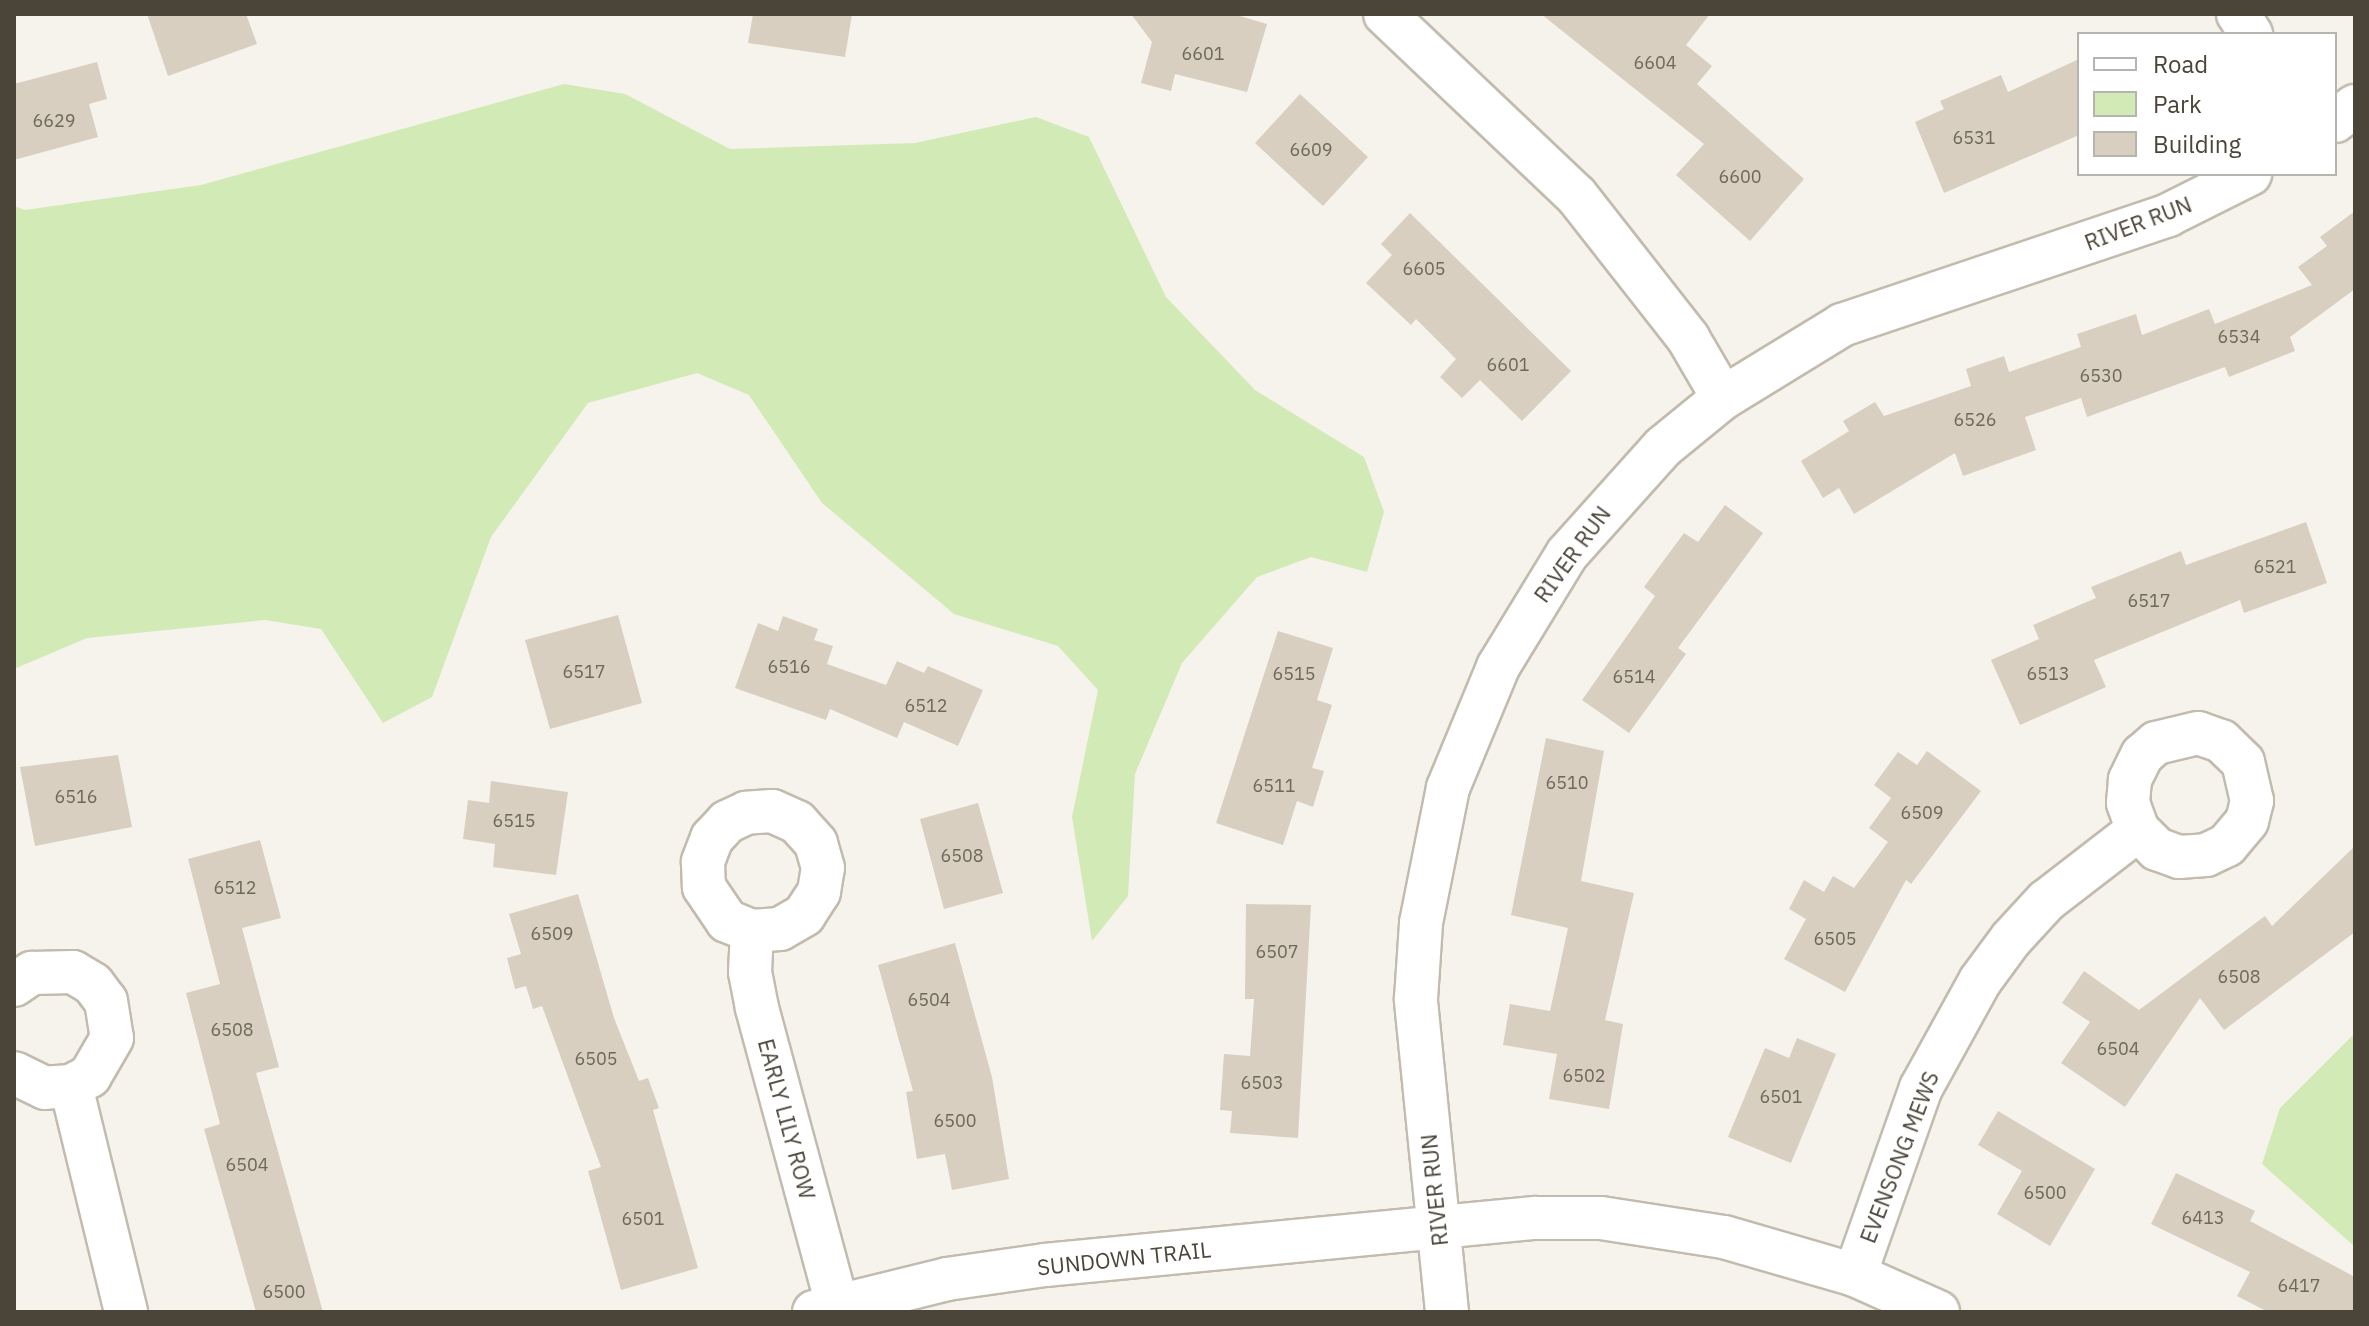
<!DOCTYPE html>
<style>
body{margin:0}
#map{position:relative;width:2369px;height:1326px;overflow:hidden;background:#f6f3ec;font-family:"IBM Plex Sans",sans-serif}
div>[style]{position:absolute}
.green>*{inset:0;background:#d2eab5}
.building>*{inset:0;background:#d8cfc1}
.roads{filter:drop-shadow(2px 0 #c2bbae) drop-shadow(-2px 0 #c2bbae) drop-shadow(0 2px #c2bbae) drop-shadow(0 -2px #c2bbae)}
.street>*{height:42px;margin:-21px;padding:0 21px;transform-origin:21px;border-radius:21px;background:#fff}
span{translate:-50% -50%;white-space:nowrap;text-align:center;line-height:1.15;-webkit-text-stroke:6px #fff;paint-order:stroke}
.number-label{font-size:18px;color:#6e675b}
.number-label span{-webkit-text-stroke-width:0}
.street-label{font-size:22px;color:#4b4439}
.frame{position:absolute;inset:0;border:16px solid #4b4439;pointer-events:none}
.legend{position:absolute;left:2077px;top:32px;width:260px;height:144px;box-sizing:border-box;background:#fff;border:2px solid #b7b4b0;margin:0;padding:10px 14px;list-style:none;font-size:24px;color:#4b4439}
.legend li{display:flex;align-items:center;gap:16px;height:40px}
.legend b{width:40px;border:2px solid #b7b4b0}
</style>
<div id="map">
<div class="green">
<i style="clip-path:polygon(564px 84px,625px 94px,730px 149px,915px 143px,1036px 117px,1089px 137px,1166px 297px,1255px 390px,1364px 457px,1384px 512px,1367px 572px,1311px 557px,1257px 577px,1182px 663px,1135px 774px,1128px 896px,1092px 941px,1072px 817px,1098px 690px,1058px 646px,954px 614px,822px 503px,749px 395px,697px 373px,588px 403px,491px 537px,432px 697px,383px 723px,321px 629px,265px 620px,87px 638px,14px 669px,14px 206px,25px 210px,201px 185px)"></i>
<i style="clip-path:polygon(2355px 1033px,2355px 1247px,2262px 1164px,2280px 1108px)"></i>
</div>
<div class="building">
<i style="clip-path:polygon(147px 14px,246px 14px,257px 44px,168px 76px)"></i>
<i style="clip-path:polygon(753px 14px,852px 14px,845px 57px,748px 43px)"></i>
<i style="clip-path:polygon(1131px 14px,1233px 14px,1267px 24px,1247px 92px,1175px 74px,1171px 91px,1141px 83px,1152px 42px)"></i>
<i style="clip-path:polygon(1541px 14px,1710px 14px,1686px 45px,1712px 66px,1697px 84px,1804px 179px,1750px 241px,1676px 175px,1704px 144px)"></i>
<i style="clip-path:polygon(2079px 59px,2079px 135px,1944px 193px,1915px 122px,1944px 109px,1940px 101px,2001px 75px,2008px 92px)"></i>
<i style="clip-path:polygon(97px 62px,107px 99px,89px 104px,98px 137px,14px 160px,14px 84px)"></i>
<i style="clip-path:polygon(1300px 94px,1368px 157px,1323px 206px,1255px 143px)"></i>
<i style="clip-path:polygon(2355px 211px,2355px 289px,2290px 337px,2295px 351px,2229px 377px,2225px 367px,2087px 417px,2081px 398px,2025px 417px,2036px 450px,1963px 476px,1955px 453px,1854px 514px,1839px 488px,1823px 498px,1801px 461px,1849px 431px,1843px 421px,1875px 402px,1884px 416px,1971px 386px,1966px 369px,2004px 356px,2009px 372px,2081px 347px,2077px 334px,2136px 314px,2142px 335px,2209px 309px,2215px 324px,2312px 285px,2298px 267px,2327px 246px,2320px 237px)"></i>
<i style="clip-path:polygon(1410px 213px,1571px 371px,1522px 421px,1480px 380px,1462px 398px,1440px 377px,1456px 359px,1416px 319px,1411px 325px,1366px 283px,1392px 255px,1381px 244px)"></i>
<i style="clip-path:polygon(1725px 505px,1763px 533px,1678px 648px,1686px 654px,1629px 733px,1582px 700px,1655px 596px,1644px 587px,1684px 533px,1698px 542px)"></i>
<i style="clip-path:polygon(2306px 522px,2327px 583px,2244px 613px,2240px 600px,2094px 660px,2106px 687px,2020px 725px,1991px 660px,2039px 639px,2033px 625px,2096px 598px,2091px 587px,2181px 551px,2186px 565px)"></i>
<i style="clip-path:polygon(618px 615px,642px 703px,550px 729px,525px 640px)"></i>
<i style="clip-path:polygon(783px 616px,818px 629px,814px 640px,833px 646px,827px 664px,886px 685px,897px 661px,924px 673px,928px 666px,983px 690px,958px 746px,904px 722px,897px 738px,830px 709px,826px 720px,735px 688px,758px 623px,778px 631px)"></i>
<i style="clip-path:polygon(1278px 631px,1333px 648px,1317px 700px,1332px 705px,1312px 768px,1324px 771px,1313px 807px,1297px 801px,1283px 845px,1216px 823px)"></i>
<i style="clip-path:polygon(1546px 738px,1604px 751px,1581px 881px,1634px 893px,1605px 1020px,1623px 1024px,1609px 1109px,1549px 1099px,1557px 1054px,1503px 1045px,1510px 1004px,1550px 1011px,1568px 928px,1511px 915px)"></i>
<i style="clip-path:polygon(1927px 751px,1981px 791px,1911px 884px,1906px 880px,1845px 992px,1784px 959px,1806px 919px,1789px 909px,1804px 880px,1824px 892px,1833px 876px,1854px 888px,1888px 842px,1869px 828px,1891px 798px,1874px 785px,1898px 752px,1917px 765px)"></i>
<i style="clip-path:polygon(118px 755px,132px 827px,35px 846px,20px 767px)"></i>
<i style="clip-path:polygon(491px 781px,568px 792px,556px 875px,493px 867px,495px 844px,463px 839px,468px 800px,489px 803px)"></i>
<i style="clip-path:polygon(978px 803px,1003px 893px,944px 909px,920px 819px)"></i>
<i style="clip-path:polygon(260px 840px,281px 918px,242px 928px,279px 1067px,256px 1073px,323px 1312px,256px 1312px,204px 1129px,220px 1124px,186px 993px,220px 984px,188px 859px)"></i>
<i style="clip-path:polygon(2355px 846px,2355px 932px,2224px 1030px,2200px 998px,2125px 1107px,2061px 1063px,2090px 1022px,2062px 1003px,2084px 971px,2139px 1010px,2265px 916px,2272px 926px)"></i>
<i style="clip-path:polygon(578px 894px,614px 1018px,639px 1081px,648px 1078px,659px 1108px,653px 1110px,698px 1268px,621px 1290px,588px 1171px,601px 1167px,542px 1006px,533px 1009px,526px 986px,515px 989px,507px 958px,521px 954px,509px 914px)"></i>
<i style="clip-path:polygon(1246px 904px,1311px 905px,1298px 1138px,1230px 1133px,1232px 1111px,1220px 1110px,1224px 1054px,1250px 1056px,1254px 999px,1245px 999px)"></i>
<i style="clip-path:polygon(955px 943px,992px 1077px,1009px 1179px,952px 1190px,945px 1154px,917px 1159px,906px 1092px,913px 1091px,878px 965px)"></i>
<i style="clip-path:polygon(1797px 1038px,1836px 1054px,1791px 1163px,1728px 1137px,1765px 1048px,1789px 1058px)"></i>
<i style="clip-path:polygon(1998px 1111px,2095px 1169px,2050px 1246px,1997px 1214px,2022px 1171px,1978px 1145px)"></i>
<i style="clip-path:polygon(2176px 1173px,2255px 1211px,2250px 1221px,2355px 1277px,2355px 1312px,2268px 1312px,2237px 1296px,2250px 1272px,2151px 1224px)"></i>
</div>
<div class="roads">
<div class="street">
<i style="left:1385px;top:14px;width:263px;rotate:43.5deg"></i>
<i style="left:1576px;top:195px;width:182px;rotate:51.9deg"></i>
<i style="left:1688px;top:338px;width:69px;rotate:59.7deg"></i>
<i style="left:2238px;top:14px;width:24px;rotate:57deg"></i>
<i style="left:2335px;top:121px;width:25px;rotate:-37deg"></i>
<i style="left:752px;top:931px;width:28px;rotate:-4deg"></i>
<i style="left:780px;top:929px;width:28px;rotate:-30deg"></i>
<i style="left:804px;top:915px;width:27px;rotate:-57deg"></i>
<i style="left:819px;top:892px;width:24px;rotate:-81deg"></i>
<i style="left:823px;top:868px;width:26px;rotate:-106deg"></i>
<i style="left:816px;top:843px;width:28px;rotate:-132deg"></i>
<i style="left:797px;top:822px;width:27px;rotate:-156deg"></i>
<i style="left:772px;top:811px;width:26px;rotate:176deg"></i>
<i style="left:746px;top:813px;width:21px;rotate:155deg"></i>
<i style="left:727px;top:822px;width:22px;rotate:133deg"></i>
<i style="left:712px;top:838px;width:26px;rotate:111deg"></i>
<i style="left:703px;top:862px;width:25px;rotate:88deg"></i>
<i style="left:704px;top:887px;width:41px;rotate:55.9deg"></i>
<i style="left:727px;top:921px;width:27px;rotate:22deg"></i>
<i style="left:752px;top:931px;width:41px;rotate:92.8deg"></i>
<i style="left:750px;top:972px;width:37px;rotate:79deg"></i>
<i style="left:757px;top:1008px;width:308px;rotate:74.9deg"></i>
<i style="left:14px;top:985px;width:22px;rotate:-34deg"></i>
<i style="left:32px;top:973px;width:41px;rotate:-1.4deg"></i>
<i style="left:73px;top:972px;width:23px;rotate:31deg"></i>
<i style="left:93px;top:984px;width:21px;rotate:53deg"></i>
<i style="left:106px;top:1001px;width:37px;rotate:81deg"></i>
<i style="left:112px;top:1038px;width:44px;rotate:120.1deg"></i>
<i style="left:90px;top:1076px;width:21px;rotate:152deg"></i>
<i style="left:71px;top:1086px;width:26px;rotate:176deg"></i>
<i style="left:45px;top:1088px;width:34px;rotate:-154deg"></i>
<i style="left:71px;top:1086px;width:233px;rotate:76.3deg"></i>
<i style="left:1855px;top:1275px;width:198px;rotate:-70.6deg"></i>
<i style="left:1921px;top:1088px;width:122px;rotate:-61.1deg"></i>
<i style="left:1980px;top:981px;width:52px;rotate:-53.6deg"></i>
<i style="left:2011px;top:939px;width:52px;rotate:-47.4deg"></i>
<i style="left:2046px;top:901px;width:116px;rotate:-37.7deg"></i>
<i style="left:2138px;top:830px;width:27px;rotate:45deg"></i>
<i style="left:2157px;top:849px;width:23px;rotate:20deg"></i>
<i style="left:2179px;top:857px;width:27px;rotate:-4deg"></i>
<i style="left:2206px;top:855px;width:23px;rotate:-25deg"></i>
<i style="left:2227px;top:845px;width:31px;rotate:-50deg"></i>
<i style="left:2247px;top:821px;width:21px;rotate:-76deg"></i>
<i style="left:2252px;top:801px;width:40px;rotate:-103deg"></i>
<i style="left:2243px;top:762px;width:30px;rotate:-136deg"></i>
<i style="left:2221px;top:741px;width:24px;rotate:-161deg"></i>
<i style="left:2198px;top:733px;width:43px;rotate:166.6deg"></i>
<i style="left:2156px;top:743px;width:18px;rotate:139deg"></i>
<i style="left:2142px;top:755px;width:28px;rotate:116deg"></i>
<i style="left:2130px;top:780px;width:23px;rotate:95deg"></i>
<i style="left:2128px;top:803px;width:29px;rotate:70deg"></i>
<i style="left:814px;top:1312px;width:137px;rotate:-13.9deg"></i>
<i style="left:947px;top:1279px;width:99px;rotate:-8.1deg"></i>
<i style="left:1045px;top:1265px;width:492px;rotate:-5.5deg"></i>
<i style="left:1535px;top:1218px;width:66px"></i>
<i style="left:1601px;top:1218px;width:124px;rotate:8.8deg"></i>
<i style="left:1724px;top:1237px;width:136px;rotate:16.2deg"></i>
<i style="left:1855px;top:1275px;width:91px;rotate:24deg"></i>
<i style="left:1447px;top:1312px;width:315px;rotate:-95.7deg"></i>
<i style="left:1416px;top:999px;width:76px;rotate:-86.2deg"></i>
<i style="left:1421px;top:923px;width:138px;rotate:-78.7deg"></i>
<i style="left:1448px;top:788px;width:131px;rotate:-67.5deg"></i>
<i style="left:1498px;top:667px;width:132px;rotate:-58.6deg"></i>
<i style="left:1567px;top:554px;width:144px;rotate:-48.1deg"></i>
<i style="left:1663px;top:447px;width:77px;rotate:-39.2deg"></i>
<i style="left:1723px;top:398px;width:140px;rotate:-31.5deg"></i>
<i style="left:1842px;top:325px;width:344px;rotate:-18.6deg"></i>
<i style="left:2168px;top:215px;width:92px;rotate:-26.6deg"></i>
</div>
</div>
<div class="number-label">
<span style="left:1203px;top:54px">6601</span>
<span style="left:1655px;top:63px">6604</span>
<span style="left:54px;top:121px">6629</span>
<span style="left:1974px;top:138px">6531</span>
<span style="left:1311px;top:150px">6609</span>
<span style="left:1740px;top:177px">6600</span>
<span style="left:1424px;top:269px">6605</span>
<span style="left:2239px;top:337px">6534</span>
<span style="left:1508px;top:365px">6601</span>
<span style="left:2101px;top:376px">6530</span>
<span style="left:1975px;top:420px">6526</span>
<span style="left:2275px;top:567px">6521</span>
<span style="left:2149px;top:601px">6517</span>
<span style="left:789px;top:667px">6516</span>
<span style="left:584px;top:672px">6517</span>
<span style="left:1294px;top:674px">6515</span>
<span style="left:2048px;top:674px">6513</span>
<span style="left:1634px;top:677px">6514</span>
<span style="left:926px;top:706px">6512</span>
<span style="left:1567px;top:783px">6510</span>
<span style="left:1274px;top:786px">6511</span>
<span style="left:76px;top:797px">6516</span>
<span style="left:1922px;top:813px">6509</span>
<span style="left:514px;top:821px">6515</span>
<span style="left:962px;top:856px">6508</span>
<span style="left:235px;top:888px">6512</span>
<span style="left:552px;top:934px">6509</span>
<span style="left:1835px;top:939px">6505</span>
<span style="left:1277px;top:952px">6507</span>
<span style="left:2239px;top:977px">6508</span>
<span style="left:929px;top:1000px">6504</span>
<span style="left:232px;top:1030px">6508</span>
<span style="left:2118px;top:1049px">6504</span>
<span style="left:596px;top:1059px">6505</span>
<span style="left:1584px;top:1076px">6502</span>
<span style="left:1262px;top:1083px">6503</span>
<span style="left:1781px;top:1097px">6501</span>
<span style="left:955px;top:1121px">6500</span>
<span style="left:247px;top:1165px">6504</span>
<span style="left:2045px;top:1193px">6500</span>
<span style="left:2203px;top:1218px">6413</span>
<span style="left:643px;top:1219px">6501</span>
<span style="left:2299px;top:1286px">6417</span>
<span style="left:284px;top:1292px">6500</span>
</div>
<div class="street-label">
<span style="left:2138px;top:223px;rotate:-21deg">RIVER RUN</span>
<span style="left:1572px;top:554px;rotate:-54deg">RIVER RUN</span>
<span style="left:787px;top:1119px;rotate:75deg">EARLY LILY ROW</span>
<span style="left:1899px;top:1157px;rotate:-69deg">EVENSONG MEWS</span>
<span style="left:1434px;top:1190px;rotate:-96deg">RIVER RUN</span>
<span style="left:1124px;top:1258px;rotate:-6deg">SUNDOWN TRAIL</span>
</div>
<div class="frame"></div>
<ul class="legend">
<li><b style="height:10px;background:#fff"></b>Road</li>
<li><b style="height:22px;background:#d2eab5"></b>Park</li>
<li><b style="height:22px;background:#d8cfc1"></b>Building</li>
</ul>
</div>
